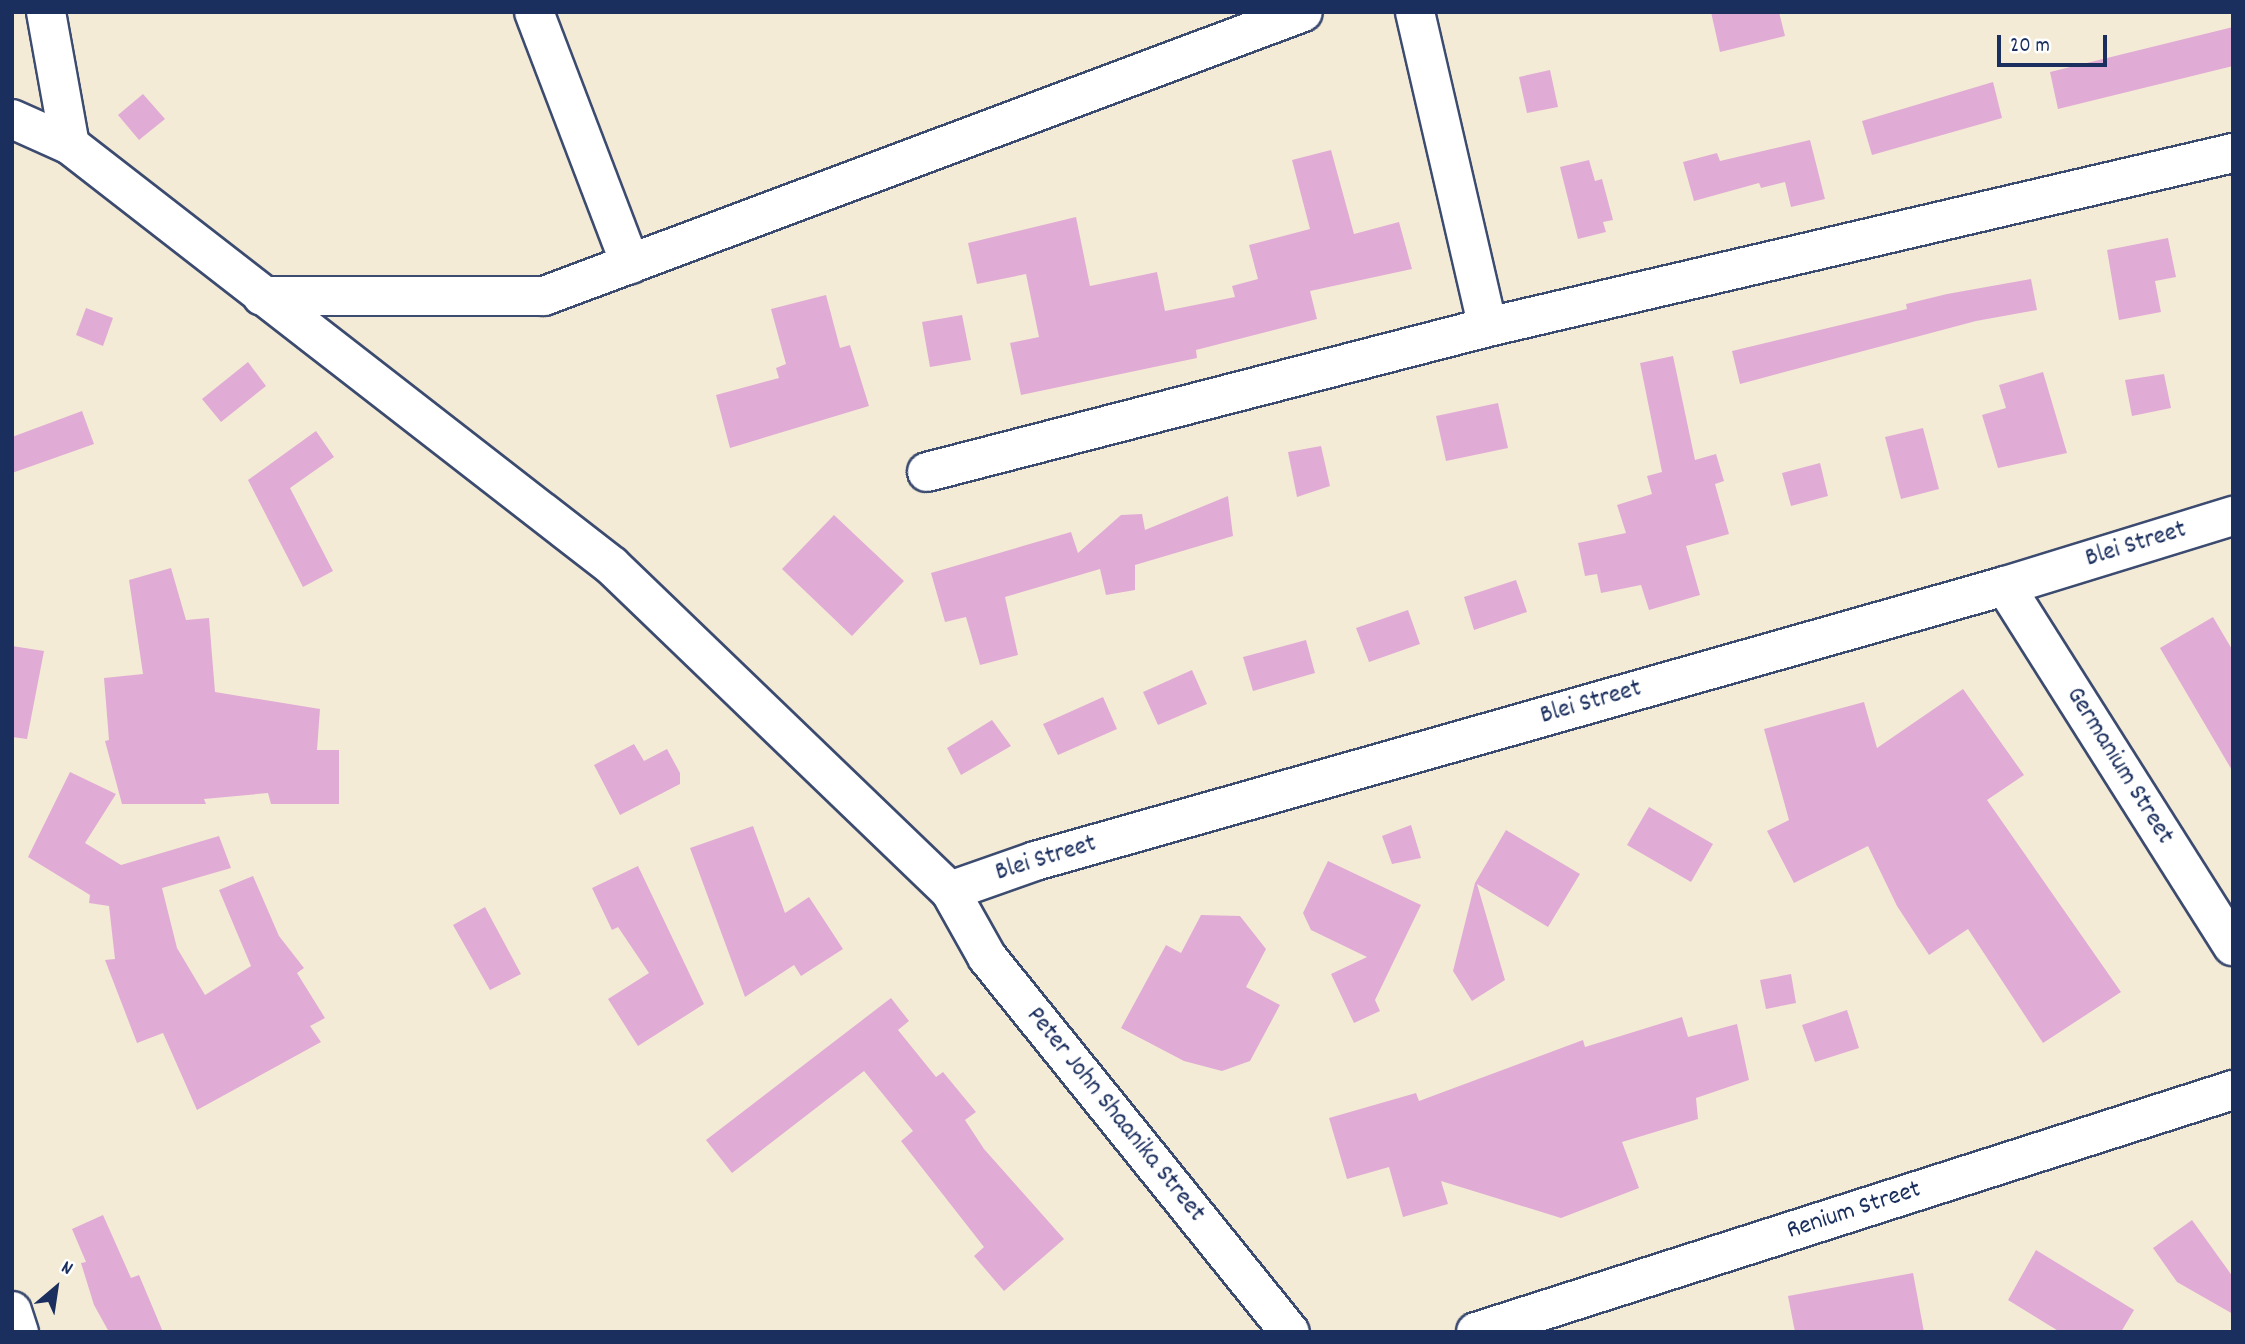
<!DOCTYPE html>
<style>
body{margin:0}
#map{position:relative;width:2245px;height:1344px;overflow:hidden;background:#f4ebd6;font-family:Dekko,sans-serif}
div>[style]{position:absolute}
.building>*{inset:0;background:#e0acd5}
.roads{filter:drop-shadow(2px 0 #3c4b70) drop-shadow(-2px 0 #3c4b70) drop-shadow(0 2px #3c4b70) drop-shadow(0 -2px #3c4b70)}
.minor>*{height:38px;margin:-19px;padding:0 19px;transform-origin:19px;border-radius:19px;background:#fff}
span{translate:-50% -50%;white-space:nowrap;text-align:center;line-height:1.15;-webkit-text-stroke:5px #fff;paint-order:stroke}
.street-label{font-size:26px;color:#1b2f5e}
.frame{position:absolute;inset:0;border:14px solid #1b2f5e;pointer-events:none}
.north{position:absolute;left:21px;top:1253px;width:70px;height:70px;-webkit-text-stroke:5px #fff;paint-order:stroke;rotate:29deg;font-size:19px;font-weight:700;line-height:28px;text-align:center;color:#1b2f5e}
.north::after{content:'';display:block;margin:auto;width:24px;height:32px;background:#1b2f5e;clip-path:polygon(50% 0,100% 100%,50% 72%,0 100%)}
.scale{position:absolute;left:1997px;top:35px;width:110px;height:32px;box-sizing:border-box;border:4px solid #1b2f5e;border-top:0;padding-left:9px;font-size:21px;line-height:24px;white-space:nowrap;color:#1b2f5e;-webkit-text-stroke:5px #fff;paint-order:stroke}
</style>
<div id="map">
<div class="building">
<i style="clip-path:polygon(1711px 12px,1779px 12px,1785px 36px,1720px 52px)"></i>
<i style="clip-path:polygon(2233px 27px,2233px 66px,2058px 109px,2050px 72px)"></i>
<i style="clip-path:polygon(1550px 70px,1558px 107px,1527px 113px,1519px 77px)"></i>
<i style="clip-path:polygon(1993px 82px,2002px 118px,1872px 155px,1862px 121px)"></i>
<i style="clip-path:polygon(143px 94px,165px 119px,139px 140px,118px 115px)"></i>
<i style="clip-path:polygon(1810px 140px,1825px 199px,1791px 207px,1785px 182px,1761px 188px,1759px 183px,1694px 201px,1683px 162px,1717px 153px,1720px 161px)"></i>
<i style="clip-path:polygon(1331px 150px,1354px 234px,1399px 222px,1412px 269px,1310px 291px,1317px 319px,1196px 350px,1197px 358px,1021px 395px,1010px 343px,1039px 337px,1026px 274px,977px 284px,968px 243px,1076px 217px,1090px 286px,1157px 272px,1165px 311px,1235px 297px,1232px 286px,1258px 279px,1249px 245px,1310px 229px,1292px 160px)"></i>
<i style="clip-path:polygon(1589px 160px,1595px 181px,1602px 179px,1613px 220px,1603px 222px,1606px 232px,1578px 239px,1560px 167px)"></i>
<i style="clip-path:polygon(2168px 238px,2176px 277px,2155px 281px,2161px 312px,2119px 320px,2107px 250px)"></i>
<i style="clip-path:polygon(2031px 279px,2037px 310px,1976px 321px,1740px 384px,1732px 351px,1907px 309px,1906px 304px,1947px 294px)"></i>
<i style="clip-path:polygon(826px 295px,840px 348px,850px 345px,869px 406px,730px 448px,716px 395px,779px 378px,776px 368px,786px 364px,771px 309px)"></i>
<i style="clip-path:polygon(86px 308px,113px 318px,103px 346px,76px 335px)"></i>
<i style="clip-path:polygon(962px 315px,971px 360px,930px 367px,922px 322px)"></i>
<i style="clip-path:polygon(1673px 356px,1695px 460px,1716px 454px,1724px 481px,1715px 484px,1729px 534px,1686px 546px,1700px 595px,1649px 610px,1641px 585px,1601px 593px,1597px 574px,1585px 576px,1578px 543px,1626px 533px,1617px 505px,1652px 494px,1647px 476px,1662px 472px,1640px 363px)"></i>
<i style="clip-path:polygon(248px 362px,266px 386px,221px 422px,202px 399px)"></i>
<i style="clip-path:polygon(2043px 372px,2067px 453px,1998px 468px,1982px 415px,2006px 408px,1999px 385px)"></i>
<i style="clip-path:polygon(2164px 374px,2171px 408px,2132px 416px,2125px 380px)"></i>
<i style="clip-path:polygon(1498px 403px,1508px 448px,1446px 461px,1436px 416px)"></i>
<i style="clip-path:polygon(82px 411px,94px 444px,12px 473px,12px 437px)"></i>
<i style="clip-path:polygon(1923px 428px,1939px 489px,1901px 499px,1885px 437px)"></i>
<i style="clip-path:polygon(316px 431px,334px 457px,290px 488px,333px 571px,303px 587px,248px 480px)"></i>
<i style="clip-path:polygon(1321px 446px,1330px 486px,1297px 497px,1288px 452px)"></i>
<i style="clip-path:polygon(1820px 463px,1828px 496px,1791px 506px,1782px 473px)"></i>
<i style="clip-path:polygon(1228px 496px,1233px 536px,1135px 565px,1135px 590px,1106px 595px,1100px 569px,1005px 597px,1018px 655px,980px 665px,966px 617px,945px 622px,931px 573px,1071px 532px,1078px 553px,1121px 515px,1142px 514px,1145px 530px)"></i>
<i style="clip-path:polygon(834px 515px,904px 581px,852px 636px,782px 569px)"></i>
<i style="clip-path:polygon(171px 568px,186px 620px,209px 618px,215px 692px,320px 709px,317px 750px,339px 750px,339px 804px,271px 804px,268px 793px,204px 799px,206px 804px,122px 804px,105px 741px,109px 740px,104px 678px,143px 674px,129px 580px)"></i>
<i style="clip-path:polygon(1516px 580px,1527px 612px,1474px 630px,1464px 597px)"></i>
<i style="clip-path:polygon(1408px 610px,1420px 644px,1369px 662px,1356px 628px)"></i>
<i style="clip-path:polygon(2213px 617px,2233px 651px,2233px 772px,2160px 648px)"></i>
<i style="clip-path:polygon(1306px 640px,1315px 673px,1253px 691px,1243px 657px)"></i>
<i style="clip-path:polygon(12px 646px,44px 651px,27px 739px,12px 737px)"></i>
<i style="clip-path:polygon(1192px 670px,1207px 704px,1158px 725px,1143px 692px)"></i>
<i style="clip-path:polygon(1963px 689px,2024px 775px,1987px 800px,2121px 992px,2043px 1043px,1968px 929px,1929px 955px,1897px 906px,1868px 846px,1794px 883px,1767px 831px,1789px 820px,1764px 729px,1864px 702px,1877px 748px)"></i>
<i style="clip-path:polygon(1103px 697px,1117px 729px,1058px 755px,1043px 724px)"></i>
<i style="clip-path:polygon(992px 720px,1011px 746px,961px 775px,947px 748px)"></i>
<i style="clip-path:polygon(634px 744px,644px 761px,667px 749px,680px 773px,680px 784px,620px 815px,594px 765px)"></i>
<i style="clip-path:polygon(70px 772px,116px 794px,85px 843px,121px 865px,219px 836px,231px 868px,162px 888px,177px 948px,205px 995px,251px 966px,219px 890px,253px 876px,279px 936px,304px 968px,297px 973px,325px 1018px,310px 1026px,321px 1042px,197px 1110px,163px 1033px,137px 1043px,105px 960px,115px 959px,109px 906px,89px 903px,90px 895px,28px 857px)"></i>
<i style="clip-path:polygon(1649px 807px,1713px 844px,1691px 882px,1627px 845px)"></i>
<i style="clip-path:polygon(1411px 825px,1421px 858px,1392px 864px,1382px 836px)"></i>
<i style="clip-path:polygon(753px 826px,785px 913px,809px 897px,843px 949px,801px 976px,794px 965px,745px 997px,690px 848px)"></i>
<i style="clip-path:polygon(1506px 830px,1580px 874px,1548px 927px,1477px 884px,1505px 980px,1472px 1001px,1453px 971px,1475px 883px)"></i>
<i style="clip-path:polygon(1328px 861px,1421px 905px,1375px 1000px,1380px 1011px,1354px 1023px,1331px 974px,1367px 957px,1311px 930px,1303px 913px)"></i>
<i style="clip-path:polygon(638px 866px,704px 1004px,638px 1046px,608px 999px,649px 973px,618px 927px,612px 930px,592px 888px)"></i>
<i style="clip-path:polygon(485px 907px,521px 974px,490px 990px,453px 925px)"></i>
<i style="clip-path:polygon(1201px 915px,1240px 916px,1266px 949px,1246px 987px,1280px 1005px,1250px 1061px,1222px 1071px,1184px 1061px,1121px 1028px,1166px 945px,1181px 953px)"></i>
<i style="clip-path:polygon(1791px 974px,1796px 1003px,1766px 1009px,1760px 980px)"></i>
<i style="clip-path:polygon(891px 998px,909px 1021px,898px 1030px,936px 1077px,943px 1072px,976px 1112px,965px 1120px,984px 1149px,1064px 1239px,1004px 1291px,974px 1256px,984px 1247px,901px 1141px,913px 1131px,864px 1071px,732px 1173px,706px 1140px)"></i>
<i style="clip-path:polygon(1847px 1010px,1859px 1048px,1815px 1062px,1802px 1025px)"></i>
<i style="clip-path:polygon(1682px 1017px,1688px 1037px,1737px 1024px,1749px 1080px,1696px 1098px,1698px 1119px,1622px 1142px,1639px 1188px,1561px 1218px,1441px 1181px,1448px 1204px,1403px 1217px,1389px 1167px,1347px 1179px,1329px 1118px,1416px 1093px,1419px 1101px,1583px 1040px,1585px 1047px)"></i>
<i style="clip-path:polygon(103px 1215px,131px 1278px,139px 1275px,163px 1332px,109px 1332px,94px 1305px,81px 1263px,86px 1262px,72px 1229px)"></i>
<i style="clip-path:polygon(2192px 1220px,2233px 1277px,2233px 1314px,2177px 1282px,2153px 1248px)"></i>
<i style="clip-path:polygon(2036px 1250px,2134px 1310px,2121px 1332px,2060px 1332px,2008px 1300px)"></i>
<i style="clip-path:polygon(1913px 1273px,1924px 1332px,1795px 1332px,1788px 1296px)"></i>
</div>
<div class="roads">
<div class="minor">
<i style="left:46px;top:12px;width:135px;rotate:79.8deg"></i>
<i style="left:534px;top:12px;width:270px;rotate:69.1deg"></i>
<i style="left:1415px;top:12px;width:323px;rotate:77deg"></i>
<i style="left:12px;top:119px;width:64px;rotate:24.1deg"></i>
<i style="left:70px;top:145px;width:686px;rotate:37.84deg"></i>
<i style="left:612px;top:566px;width:469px;rotate:43.9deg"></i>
<i style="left:950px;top:891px;width:76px;rotate:60.7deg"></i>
<i style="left:987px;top:957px;width:482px;rotate:51.1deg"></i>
<i style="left:262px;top:296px;width:282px"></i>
<i style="left:544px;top:296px;width:810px;rotate:-20.51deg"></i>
<i style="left:927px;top:472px;width:579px;rotate:-14.49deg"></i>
<i style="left:1488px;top:327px;width:765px;rotate:-13.15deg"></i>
<i style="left:2005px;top:586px;width:426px;rotate:57.7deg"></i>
<i style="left:950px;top:891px;width:90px;rotate:-19.4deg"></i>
<i style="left:1035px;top:861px;width:1008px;rotate:-15.83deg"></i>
<i style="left:2005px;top:586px;width:239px;rotate:-17.1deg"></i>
<i style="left:12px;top:1311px;width:22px;rotate:72deg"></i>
<i style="left:1476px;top:1332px;width:795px;rotate:-17.73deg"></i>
</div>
</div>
<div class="street-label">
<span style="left:2136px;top:545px;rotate:-17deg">Blei Street</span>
<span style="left:1591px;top:703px;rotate:-16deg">Blei Street</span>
<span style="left:2119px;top:766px;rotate:58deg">Germanium Street</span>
<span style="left:1046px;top:859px;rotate:-17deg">Blei Street</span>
<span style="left:1115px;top:1115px;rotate:51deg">Peter John Shaanika Street</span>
<span style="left:1854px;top:1211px;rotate:-18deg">Renium Street</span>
</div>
<div class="frame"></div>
<div class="north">N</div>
<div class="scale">20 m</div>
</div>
